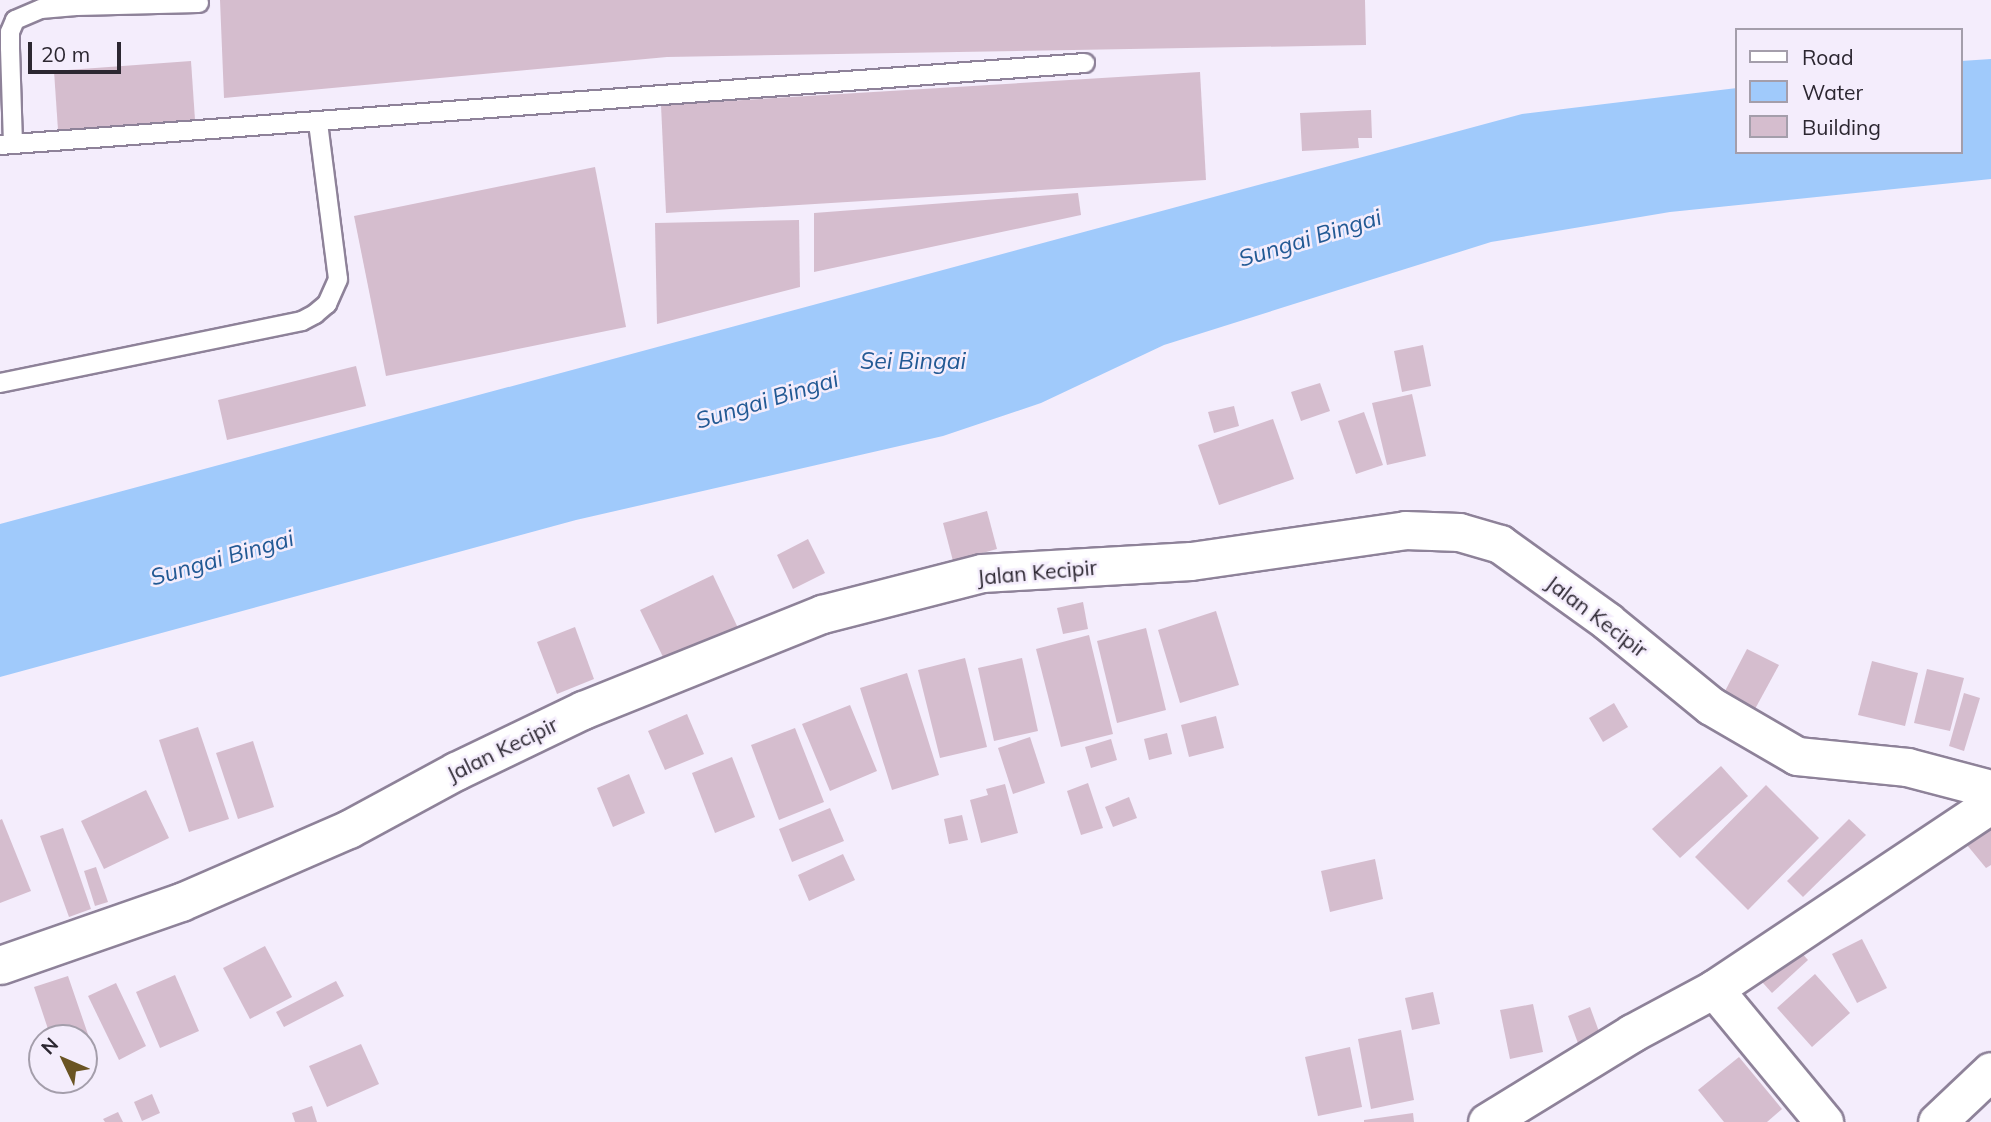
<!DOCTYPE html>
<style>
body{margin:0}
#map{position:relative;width:1991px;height:1122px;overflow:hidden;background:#f4edfc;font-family:Mulish,sans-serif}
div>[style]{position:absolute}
.water>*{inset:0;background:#a0cafb}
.building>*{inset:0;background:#d5bdce}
.roads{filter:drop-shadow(2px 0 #8e8299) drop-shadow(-2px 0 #8e8299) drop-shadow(0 2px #8e8299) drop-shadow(0 -2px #8e8299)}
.service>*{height:18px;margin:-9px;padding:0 9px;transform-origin:9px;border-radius:9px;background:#fff}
.minor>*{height:37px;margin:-18.5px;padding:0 18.5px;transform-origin:18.5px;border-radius:18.5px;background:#fff}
span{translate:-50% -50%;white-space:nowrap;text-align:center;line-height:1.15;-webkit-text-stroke:5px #f4edfc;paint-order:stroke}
.street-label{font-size:21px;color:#2c2731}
.water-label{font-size:23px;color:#225994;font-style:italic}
.legend{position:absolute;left:1735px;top:28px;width:228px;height:126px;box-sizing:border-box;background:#f4edfc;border:2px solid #a49eab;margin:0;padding:9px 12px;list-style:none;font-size:21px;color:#2c2731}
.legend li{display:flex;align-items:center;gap:14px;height:35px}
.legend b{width:35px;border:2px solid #a49eab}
.north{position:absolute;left:28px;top:1024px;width:70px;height:70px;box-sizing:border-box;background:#f4edfc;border:2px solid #a49eab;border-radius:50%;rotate:314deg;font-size:19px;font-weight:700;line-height:28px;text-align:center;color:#2c2731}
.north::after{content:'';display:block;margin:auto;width:24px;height:32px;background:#6a5423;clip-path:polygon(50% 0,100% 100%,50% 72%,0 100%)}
.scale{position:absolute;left:28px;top:42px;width:93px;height:32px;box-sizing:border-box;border:4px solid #2c2731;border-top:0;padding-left:9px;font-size:21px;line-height:24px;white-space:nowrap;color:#2c2731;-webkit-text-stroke:5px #f4edfc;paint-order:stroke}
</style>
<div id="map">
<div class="water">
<i style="clip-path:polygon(1991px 59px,1991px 179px,1670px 212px,1491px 242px,1164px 345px,1041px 403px,943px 436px,576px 520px,0 677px,0 524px,1522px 114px,1737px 88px,1737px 152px,1961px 152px,1961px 61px)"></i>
</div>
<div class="building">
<i style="clip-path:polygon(220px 0,1365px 0,1366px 45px,667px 57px,224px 98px)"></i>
<i style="clip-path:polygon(191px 61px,195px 120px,58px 130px,54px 71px)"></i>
<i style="clip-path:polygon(1200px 72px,1206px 180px,666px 213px,661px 105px)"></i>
<i style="clip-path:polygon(1371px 110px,1372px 138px,1358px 138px,1359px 148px,1302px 151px,1300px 113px)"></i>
<i style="clip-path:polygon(595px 167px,626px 327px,386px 376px,354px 216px)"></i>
<i style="clip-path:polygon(1078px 193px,1081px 215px,814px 272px,814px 213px)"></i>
<i style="clip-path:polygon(799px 220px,800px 287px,657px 324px,655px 223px)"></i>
<i style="clip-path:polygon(1423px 345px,1431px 386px,1402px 392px,1394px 351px)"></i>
<i style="clip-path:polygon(356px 366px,366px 406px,227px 440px,218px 400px)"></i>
<i style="clip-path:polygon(1320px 383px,1330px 411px,1301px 421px,1291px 392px)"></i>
<i style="clip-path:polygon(1412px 394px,1426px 456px,1387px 465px,1372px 403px)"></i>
<i style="clip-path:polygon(1234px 406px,1239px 426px,1214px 433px,1208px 412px)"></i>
<i style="clip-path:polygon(1364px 412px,1383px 465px,1356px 474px,1338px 421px)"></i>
<i style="clip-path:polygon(1273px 419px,1294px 479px,1219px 505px,1198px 445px)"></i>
<i style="clip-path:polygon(987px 511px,997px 549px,953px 561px,943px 523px)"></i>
<i style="clip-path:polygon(808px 539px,825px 573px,793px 589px,777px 555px)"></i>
<i style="clip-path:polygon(713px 575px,738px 628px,666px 663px,640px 610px)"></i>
<i style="clip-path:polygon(1083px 602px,1088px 629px,1063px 634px,1057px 608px)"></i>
<i style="clip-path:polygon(1216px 611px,1239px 685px,1180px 703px,1158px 630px)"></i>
<i style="clip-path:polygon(575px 627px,594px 679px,557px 694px,537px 642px)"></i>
<i style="clip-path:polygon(1146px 628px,1166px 710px,1117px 723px,1097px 641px)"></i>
<i style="clip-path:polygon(1089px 635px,1113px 734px,1061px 747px,1036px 649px)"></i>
<i style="clip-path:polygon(1747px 649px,1779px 665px,1755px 709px,1724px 693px)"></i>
<i style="clip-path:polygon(965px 658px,987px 747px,940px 758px,918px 670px)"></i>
<i style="clip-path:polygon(1022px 658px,1038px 731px,994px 741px,978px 668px)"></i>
<i style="clip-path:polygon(1872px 661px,1918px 673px,1905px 726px,1858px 715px)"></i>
<i style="clip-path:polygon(1927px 669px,1964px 678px,1950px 731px,1914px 723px)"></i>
<i style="clip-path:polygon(907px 673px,939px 775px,892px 790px,860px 688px)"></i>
<i style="clip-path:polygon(1964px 693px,1980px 698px,1964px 751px,1949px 746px)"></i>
<i style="clip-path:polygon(1614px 703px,1628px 727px,1603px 742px,1589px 718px)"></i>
<i style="clip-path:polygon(850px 705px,877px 771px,830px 791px,802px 724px)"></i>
<i style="clip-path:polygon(687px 714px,704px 754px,665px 770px,648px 731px)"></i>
<i style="clip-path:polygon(1216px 716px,1224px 748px,1189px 757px,1181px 725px)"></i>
<i style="clip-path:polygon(198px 727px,229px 819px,189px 832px,159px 740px)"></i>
<i style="clip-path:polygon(795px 728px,824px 802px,779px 820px,751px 745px)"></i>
<i style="clip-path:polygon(1167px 733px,1172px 754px,1149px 760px,1144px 739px)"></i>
<i style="clip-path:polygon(1030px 737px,1045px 783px,1013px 794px,998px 748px)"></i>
<i style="clip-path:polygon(1111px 739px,1117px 760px,1091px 768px,1085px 747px)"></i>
<i style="clip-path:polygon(253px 741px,274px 807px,238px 819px,216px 753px)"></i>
<i style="clip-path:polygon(732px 757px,755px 817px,715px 833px,692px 773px)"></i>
<i style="clip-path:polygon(1721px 766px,1748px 796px,1680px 858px,1652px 829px)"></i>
<i style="clip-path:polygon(629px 774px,645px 813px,613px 827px,597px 788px)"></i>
<i style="clip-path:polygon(1088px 783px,1103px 828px,1081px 835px,1067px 791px)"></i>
<i style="clip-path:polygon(1005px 784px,1018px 833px,981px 843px,970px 800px,988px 795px,986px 789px)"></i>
<i style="clip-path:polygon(1766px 785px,1819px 838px,1748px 910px,1695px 857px)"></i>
<i style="clip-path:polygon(146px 790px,169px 838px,104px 869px,81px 821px)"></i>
<i style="clip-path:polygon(1129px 797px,1137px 818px,1113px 827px,1105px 807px)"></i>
<i style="clip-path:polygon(830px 808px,844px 841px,792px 862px,779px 829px)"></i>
<i style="clip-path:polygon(962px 815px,968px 840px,949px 844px,944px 819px)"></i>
<i style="clip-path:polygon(2px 819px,31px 891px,0 903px,0 820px)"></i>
<i style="clip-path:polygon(1849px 819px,1866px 835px,1803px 897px,1787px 881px)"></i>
<i style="clip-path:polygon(1991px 826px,1991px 865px,1986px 868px,1967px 845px)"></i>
<i style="clip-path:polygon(63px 828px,91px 909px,69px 917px,40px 836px)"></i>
<i style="clip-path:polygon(843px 854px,855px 880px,809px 901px,798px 875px)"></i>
<i style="clip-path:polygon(1375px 859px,1383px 899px,1330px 912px,1321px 871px)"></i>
<i style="clip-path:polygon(96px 867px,108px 902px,95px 906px,84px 871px)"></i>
<i style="clip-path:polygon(1862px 939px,1887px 988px,1857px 1003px,1832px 954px)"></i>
<i style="clip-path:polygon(1791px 941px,1808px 960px,1772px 993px,1755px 974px)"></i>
<i style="clip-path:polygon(265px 946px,292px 997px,250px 1019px,223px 968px)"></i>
<i style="clip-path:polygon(1815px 974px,1850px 1013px,1812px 1047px,1777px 1008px)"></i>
<i style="clip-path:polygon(175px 975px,199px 1031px,160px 1048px,136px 992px)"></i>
<i style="clip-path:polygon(68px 976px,93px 1049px,84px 1052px,84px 1038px,51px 1038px,34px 987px)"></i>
<i style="clip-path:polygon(336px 981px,344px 996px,284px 1027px,276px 1012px)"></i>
<i style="clip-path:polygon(116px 983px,146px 1046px,119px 1060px,88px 996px)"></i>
<i style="clip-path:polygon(1433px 992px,1440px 1024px,1412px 1030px,1405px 998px)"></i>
<i style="clip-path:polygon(1533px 1004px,1543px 1052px,1510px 1059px,1500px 1010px)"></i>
<i style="clip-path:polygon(1590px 1007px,1601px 1037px,1579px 1046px,1568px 1016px)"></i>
<i style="clip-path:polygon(1401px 1030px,1414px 1100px,1371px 1109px,1358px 1039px)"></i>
<i style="clip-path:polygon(361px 1044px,379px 1084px,327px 1107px,309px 1066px)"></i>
<i style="clip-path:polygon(1350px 1047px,1362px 1107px,1318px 1116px,1305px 1057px)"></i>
<i style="clip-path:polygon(1739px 1057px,1782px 1109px,1767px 1122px,1724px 1122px,1698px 1090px)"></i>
<i style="clip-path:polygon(152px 1094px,160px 1113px,142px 1121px,134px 1102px)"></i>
<i style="clip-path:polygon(312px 1106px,317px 1122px,295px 1122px,292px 1113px)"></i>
<i style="clip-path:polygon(118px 1112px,123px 1122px,105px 1122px,103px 1119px)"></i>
<i style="clip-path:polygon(1413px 1113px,1414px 1122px,1364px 1122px,1364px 1120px)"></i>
</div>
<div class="roads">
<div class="service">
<i style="left:13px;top:144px;width:96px;rotate:-91.8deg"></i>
<i style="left:10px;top:48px;width:16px;rotate:-90deg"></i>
<i style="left:10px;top:32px;width:13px;rotate:-67deg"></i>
<i style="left:15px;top:20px;width:28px;rotate:-23deg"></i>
<i style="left:41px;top:9px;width:35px;rotate:-5deg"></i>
<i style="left:76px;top:6px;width:123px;rotate:-1.4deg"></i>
<i style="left:0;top:145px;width:1088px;rotate:-4.32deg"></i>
<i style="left:0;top:383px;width:308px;rotate:-11.6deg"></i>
<i style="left:302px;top:321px;width:15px;rotate:-28deg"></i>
<i style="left:315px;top:314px;width:16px;rotate:-40deg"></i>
<i style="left:327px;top:304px;width:27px;rotate:-66deg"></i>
<i style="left:338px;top:279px;width:157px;rotate:-97.3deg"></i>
</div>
<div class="minor">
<i style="left:0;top:965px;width:192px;rotate:-19.2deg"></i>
<i style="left:181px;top:902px;width:183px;rotate:-23.5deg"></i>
<i style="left:349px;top:829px;width:122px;rotate:-28.5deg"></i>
<i style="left:456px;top:771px;width:141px;rotate:-25.7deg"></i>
<i style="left:583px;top:710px;width:258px;rotate:-21.9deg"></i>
<i style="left:822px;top:614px;width:165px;rotate:-14.4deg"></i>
<i style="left:982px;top:573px;width:209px;rotate:-3.3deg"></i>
<i style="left:1191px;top:561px;width:216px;rotate:-8.2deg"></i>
<i style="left:1405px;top:530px;width:54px;rotate:2.1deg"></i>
<i style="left:1459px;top:532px;width:43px;rotate:16.3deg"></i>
<i style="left:1500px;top:544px;width:132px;rotate:35.7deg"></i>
<i style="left:1607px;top:621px;width:134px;rotate:39.3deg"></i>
<i style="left:1711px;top:706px;width:99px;rotate:30.2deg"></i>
<i style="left:1797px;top:756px;width:111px;rotate:5.7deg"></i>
<i style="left:1907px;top:767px;width:87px;rotate:14.7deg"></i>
<i style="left:1714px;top:989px;width:173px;rotate:50.4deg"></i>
<i style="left:1487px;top:1122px;width:170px;rotate:-31.5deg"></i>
<i style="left:1632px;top:1033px;width:93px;rotate:-28.2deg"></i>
<i style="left:1714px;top:989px;width:333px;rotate:-33.7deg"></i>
<i style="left:1937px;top:1122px;width:74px;rotate:-43.4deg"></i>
</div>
</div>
<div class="street-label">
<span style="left:1037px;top:572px;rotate:-5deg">Jalan Kecipir</span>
<span style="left:1597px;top:616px;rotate:37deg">Jalan Kecipir</span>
<span style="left:502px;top:749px;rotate:-26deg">Jalan Kecipir</span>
</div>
<div class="water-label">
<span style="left:1310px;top:238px;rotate:-17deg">Sungai Bingai</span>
<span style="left:913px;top:361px">Sei Bingai</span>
<span style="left:767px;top:400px;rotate:-17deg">Sungai Bingai</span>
<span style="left:222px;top:558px;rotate:-16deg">Sungai Bingai</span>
</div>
<ul class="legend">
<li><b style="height:9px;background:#fff"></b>Road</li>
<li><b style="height:19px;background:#a0cafb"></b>Water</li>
<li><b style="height:19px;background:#d5bdce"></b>Building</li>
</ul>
<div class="north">N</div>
<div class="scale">20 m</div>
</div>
